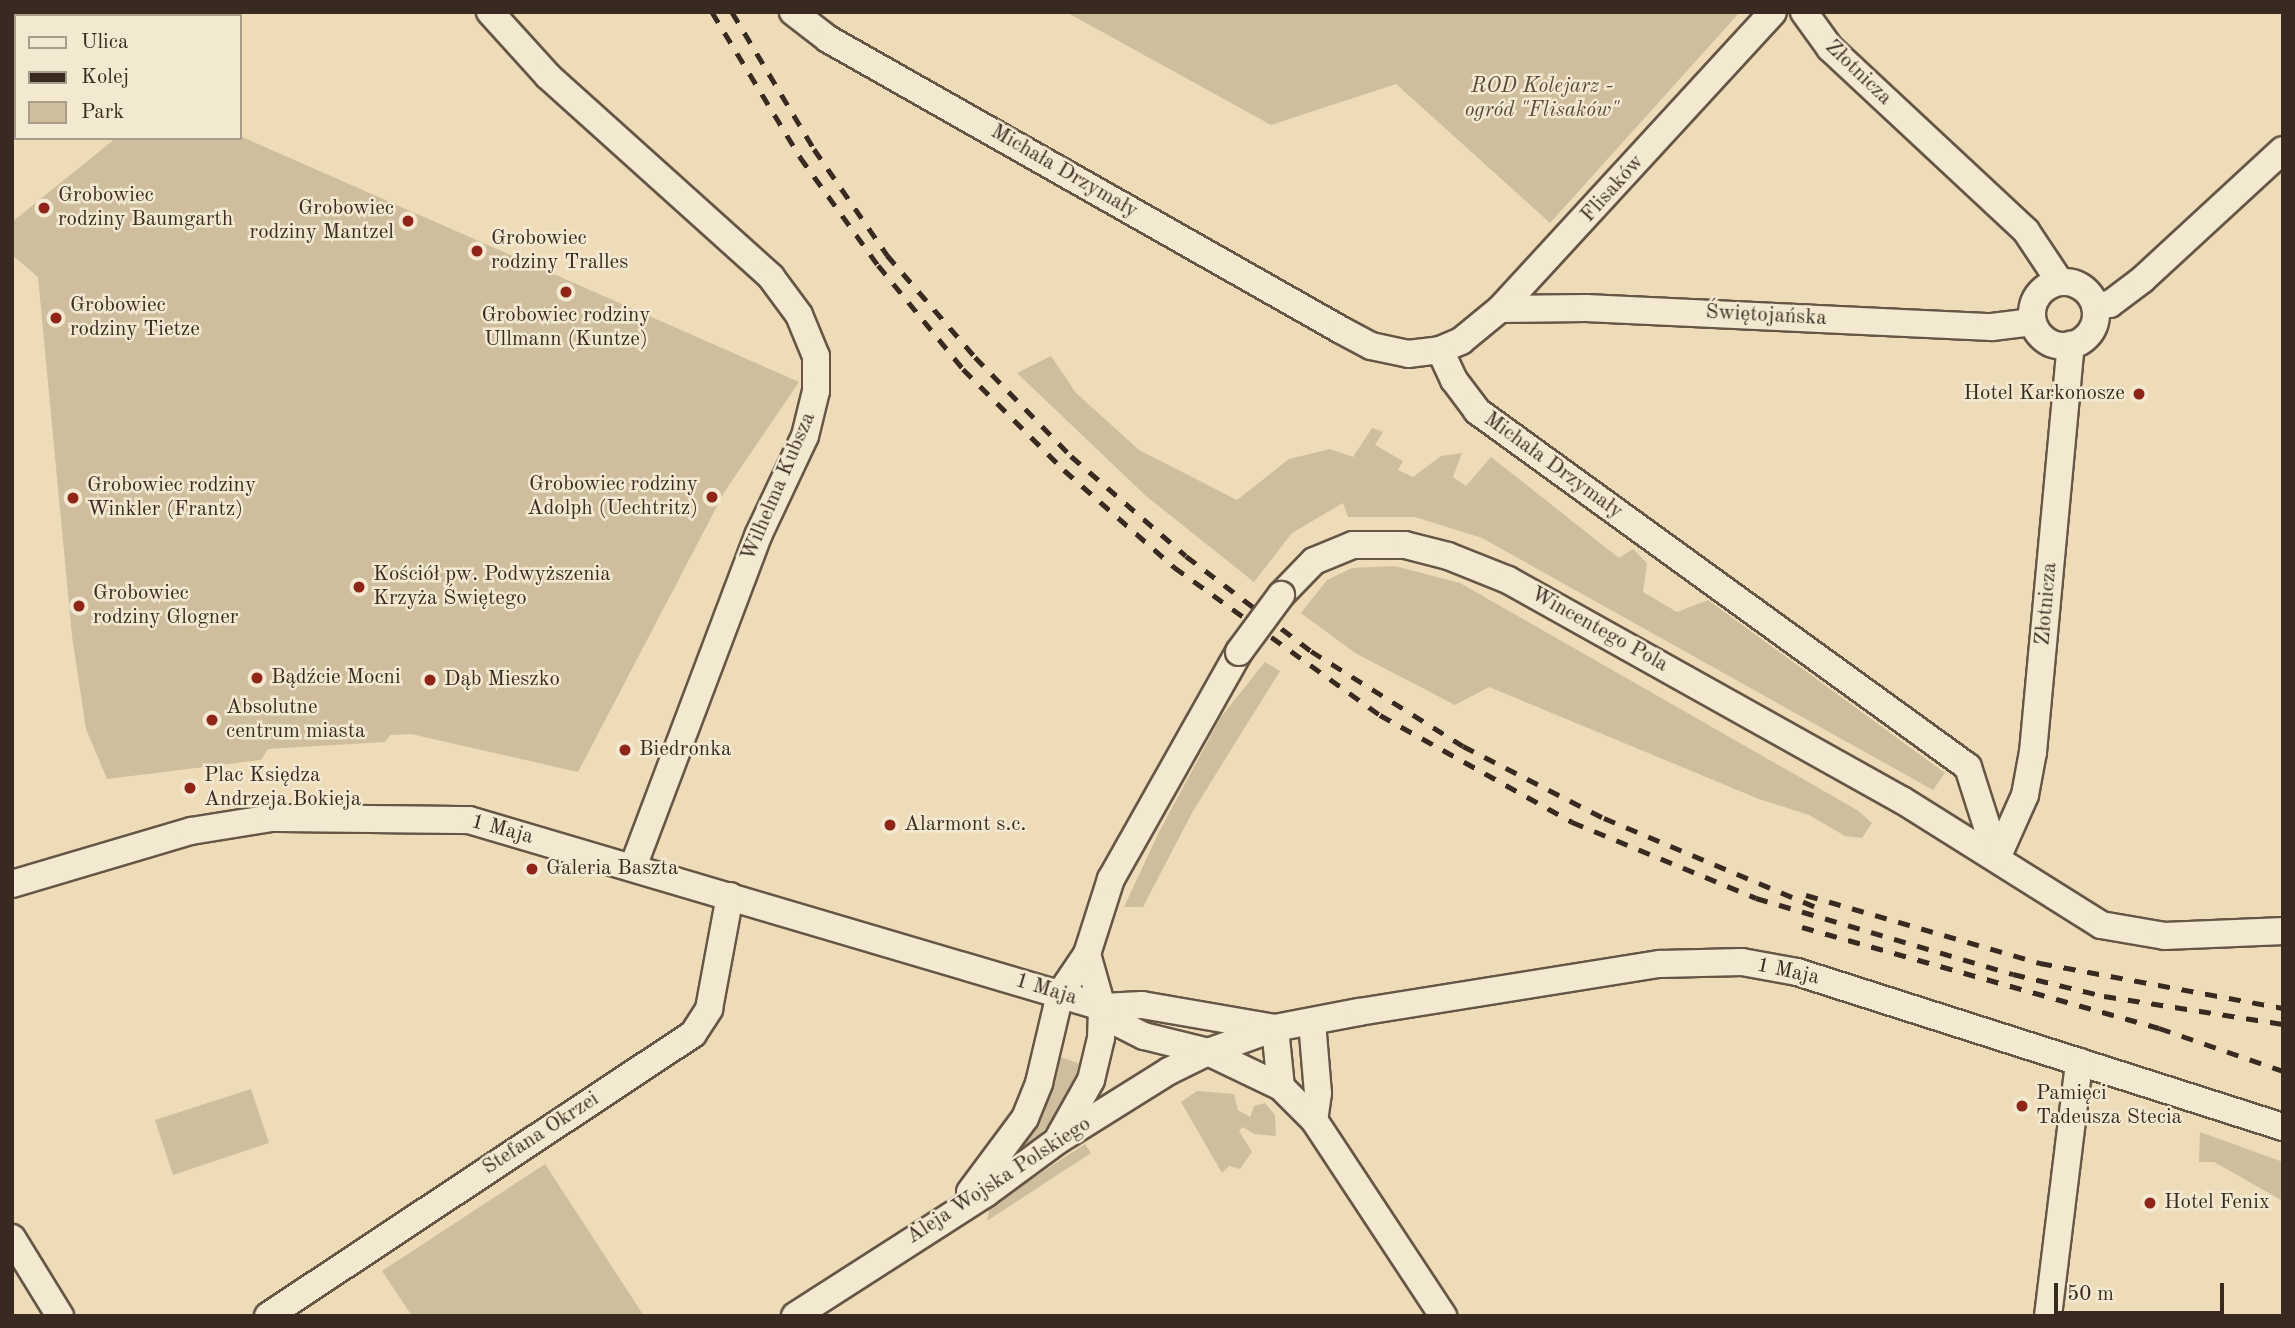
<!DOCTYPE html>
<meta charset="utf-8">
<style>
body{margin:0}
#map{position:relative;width:2295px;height:1328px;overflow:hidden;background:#eddcb7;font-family:"Old Standard TT",serif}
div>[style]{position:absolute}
.green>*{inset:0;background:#cebe9e}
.roads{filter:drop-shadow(2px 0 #655646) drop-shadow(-2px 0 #655646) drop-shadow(0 2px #655646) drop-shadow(0 -2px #655646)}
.minor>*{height:26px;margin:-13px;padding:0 13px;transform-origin:13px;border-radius:13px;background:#f3e8d0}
.minor>.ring{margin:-13px;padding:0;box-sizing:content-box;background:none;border:26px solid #f3e8d0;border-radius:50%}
.rail>*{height:5px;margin-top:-2.5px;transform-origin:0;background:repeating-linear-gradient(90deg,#382a21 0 12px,transparent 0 24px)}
.bridges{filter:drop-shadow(2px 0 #655646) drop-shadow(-2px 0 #655646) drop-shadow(0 2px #655646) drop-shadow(0 -2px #655646)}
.minor-bridge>*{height:26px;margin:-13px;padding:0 13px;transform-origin:13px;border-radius:13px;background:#f3e8d0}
.dots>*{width:19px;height:19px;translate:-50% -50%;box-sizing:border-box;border:4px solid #f3e8d0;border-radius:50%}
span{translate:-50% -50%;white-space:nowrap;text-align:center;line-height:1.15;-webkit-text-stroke:5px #f3e8d0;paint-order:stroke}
.street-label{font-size:21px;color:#382a21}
.park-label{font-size:21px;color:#56483a;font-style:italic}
.poi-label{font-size:21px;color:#382a21}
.left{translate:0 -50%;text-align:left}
.right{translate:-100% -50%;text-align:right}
.frame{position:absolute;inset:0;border:14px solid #382a21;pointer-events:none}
.legend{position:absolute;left:14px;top:14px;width:228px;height:126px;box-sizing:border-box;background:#f3e8d0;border:2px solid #a89c8a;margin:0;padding:9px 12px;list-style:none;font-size:21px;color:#382a21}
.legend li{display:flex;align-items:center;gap:14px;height:35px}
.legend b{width:35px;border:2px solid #a89c8a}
.scale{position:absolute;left:2054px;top:1283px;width:170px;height:32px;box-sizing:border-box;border:4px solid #382a21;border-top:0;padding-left:9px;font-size:21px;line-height:24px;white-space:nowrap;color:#382a21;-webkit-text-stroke:5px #f3e8d0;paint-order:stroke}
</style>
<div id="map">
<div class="green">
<i style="clip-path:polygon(1066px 12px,1740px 12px,1550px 223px,1396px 84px,1271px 125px)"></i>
<i style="clip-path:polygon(240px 136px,799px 382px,725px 491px,578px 772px,411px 734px,390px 735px,385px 742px,268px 749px,261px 760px,107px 779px,86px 729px,72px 636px,38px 277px,12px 255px,12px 222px,116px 138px)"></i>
<i style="clip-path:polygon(1051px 356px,1076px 393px,1139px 450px,1237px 500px,1289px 459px,1330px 449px,1353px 457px,1372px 428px,1383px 432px,1375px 445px,1403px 461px,1398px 470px,1413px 477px,1441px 456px,1462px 453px,1453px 477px,1466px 486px,1491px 457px,1619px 558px,1633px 549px,1647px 563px,1643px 592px,1677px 612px,1708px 600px,1945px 773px,1933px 790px,1482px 538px,1415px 517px,1348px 517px,1343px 503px,1292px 533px,1254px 582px,1146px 496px,1017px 373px)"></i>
<i style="clip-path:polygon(1395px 566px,1460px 583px,1857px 810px,1872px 823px,1862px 838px,1845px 836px,1809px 815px,1759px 799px,1489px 687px,1455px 705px,1355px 653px,1301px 613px,1327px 580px,1352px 568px)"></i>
<i style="clip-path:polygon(1265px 662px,1280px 671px,1193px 811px,1143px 907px,1124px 907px,1159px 832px,1221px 717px)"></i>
<i style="clip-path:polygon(1058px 1056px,1083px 1065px,1078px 1077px,1053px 1121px,1024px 1149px,1022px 1145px)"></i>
<i style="clip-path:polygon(251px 1089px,269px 1143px,173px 1175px,155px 1120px)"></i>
<i style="clip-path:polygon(1197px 1091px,1234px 1094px,1238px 1110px,1250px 1117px,1254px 1106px,1265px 1103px,1275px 1115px,1276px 1136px,1254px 1134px,1243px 1127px,1239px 1131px,1252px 1152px,1240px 1169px,1229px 1166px,1222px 1173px,1181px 1102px)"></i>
<i style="clip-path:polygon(2200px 1132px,2283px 1162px,2283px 1201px,2214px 1162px,2199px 1162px)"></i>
<i style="clip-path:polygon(1085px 1144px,1091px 1153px,987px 1221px,990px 1206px)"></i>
<i style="clip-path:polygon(545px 1164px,644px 1316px,412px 1316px,382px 1271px)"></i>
</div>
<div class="roads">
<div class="minor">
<i style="left:490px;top:12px;width:86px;rotate:47.8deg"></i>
<i style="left:548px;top:76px;width:300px;rotate:42deg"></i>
<i style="left:771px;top:277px;width:47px;rotate:53.6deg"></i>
<i style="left:799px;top:315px;width:44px;rotate:67.5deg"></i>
<i style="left:816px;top:356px;width:35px;rotate:90deg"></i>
<i style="left:816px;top:391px;width:46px;rotate:103.7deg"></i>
<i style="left:805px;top:436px;width:110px;rotate:115.2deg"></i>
<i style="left:758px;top:536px;width:354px;rotate:110.7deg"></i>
<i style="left:793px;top:12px;width:44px;rotate:37.6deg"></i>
<i style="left:828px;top:39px;width:590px;rotate:29.56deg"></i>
<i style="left:1341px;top:330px;width:34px;rotate:28deg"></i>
<i style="left:1371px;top:346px;width:38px;rotate:12deg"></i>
<i style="left:1408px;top:354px;width:32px;rotate:-7deg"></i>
<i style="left:1440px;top:350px;width:23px;rotate:-23deg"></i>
<i style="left:1461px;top:341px;width:50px;rotate:-39.4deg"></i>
<i style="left:1500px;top:309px;width:403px;rotate:-47.4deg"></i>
<i style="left:1804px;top:12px;width:44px;rotate:54.2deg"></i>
<i style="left:1830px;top:48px;width:268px;rotate:43deg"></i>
<i style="left:2026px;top:231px;width:61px;rotate:56.3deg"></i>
<i style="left:22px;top:16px;width:6px;rotate:-45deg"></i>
<i class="ring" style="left:2032px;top:282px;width:38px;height:38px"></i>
<i style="left:2095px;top:306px;width:15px;rotate:-8deg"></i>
<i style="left:2110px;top:304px;width:41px;rotate:-37.1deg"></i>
<i style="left:2143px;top:279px;width:190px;rotate:-42.7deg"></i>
<i style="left:1500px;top:309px;width:86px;rotate:-0.7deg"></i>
<i style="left:1586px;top:308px;width:406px;rotate:2.7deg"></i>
<i style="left:1992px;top:327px;width:41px;rotate:-7deg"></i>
<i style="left:1440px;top:350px;width:33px;rotate:65deg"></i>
<i style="left:1454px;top:380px;width:39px;rotate:53deg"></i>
<i style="left:1477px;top:411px;width:606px;rotate:35.94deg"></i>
<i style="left:1968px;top:767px;width:96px;rotate:72.3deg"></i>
<i style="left:1281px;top:595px;width:47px;rotate:-45.9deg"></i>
<i style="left:1314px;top:561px;width:42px;rotate:-22.3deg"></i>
<i style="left:1353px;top:545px;width:52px"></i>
<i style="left:1405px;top:545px;width:44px;rotate:14.3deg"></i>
<i style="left:1448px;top:556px;width:65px;rotate:21.8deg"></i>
<i style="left:1508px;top:580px;width:451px;rotate:29.2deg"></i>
<i style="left:1902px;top:800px;width:235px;rotate:32.1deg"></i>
<i style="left:2101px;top:925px;width:65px;rotate:9.8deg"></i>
<i style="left:2165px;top:936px;width:118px;rotate:-2.4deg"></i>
<i style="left:1997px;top:858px;width:69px;rotate:-66deg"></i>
<i style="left:2025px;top:795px;width:44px;rotate:-79.5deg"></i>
<i style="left:2033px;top:752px;width:409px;rotate:-84.7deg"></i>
<i style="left:12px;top:884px;width:187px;rotate:-16.5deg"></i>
<i style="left:191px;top:831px;width:82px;rotate:-9.1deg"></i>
<i style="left:272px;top:818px;width:197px;rotate:0.6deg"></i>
<i style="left:469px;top:820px;width:660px;rotate:16.46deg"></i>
<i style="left:1102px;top:1007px;width:40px;rotate:-2.9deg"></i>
<i style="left:1142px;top:1005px;width:135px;rotate:9.8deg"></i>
<i style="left:1102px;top:1007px;width:25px;rotate:43deg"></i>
<i style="left:1120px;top:1024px;width:27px;rotate:27deg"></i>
<i style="left:1144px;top:1036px;width:66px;rotate:14deg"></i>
<i style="left:1208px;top:1052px;width:81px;rotate:25.6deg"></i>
<i style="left:1281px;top:1087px;width:47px;rotate:45deg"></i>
<i style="left:1314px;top:1120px;width:235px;rotate:56.6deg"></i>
<i style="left:1312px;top:1022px;width:71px;rotate:85.2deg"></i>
<i style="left:1318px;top:1093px;width:27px;rotate:98deg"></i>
<i style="left:1275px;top:1028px;width:59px;rotate:84.2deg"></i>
<i style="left:1059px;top:1137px;width:65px;rotate:-60.7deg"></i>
<i style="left:1091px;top:1080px;width:43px;rotate:-76.6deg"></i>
<i style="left:1101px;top:1038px;width:31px;rotate:-88deg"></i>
<i style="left:1102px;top:1007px;width:55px;rotate:-105.8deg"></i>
<i style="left:970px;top:1192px;width:92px;rotate:-53.4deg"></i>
<i style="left:1025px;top:1118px;width:38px;rotate:-68deg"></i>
<i style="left:1039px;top:1083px;width:91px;rotate:-76.7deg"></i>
<i style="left:1060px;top:994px;width:48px;rotate:-56deg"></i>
<i style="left:1087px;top:954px;width:79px;rotate:-72.3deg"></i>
<i style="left:1111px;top:879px;width:261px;rotate:-60.6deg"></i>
<i style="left:12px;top:1238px;width:92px;rotate:58.4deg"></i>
<i style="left:268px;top:1316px;width:510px;rotate:-33.57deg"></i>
<i style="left:693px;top:1034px;width:30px;rotate:-57deg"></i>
<i style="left:709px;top:1009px;width:115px;rotate:-79.5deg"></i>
<i style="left:795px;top:1316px;width:226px;rotate:-32.7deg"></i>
<i style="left:985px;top:1194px;width:89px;rotate:-36.4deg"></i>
<i style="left:1057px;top:1141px;width:132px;rotate:-32deg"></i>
<i style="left:1169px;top:1071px;width:43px;rotate:-26deg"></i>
<i style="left:1208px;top:1052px;width:71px;rotate:-19.7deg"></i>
<i style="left:1275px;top:1028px;width:86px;rotate:-10.8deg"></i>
<i style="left:1359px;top:1012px;width:305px;rotate:-9.1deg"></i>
<i style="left:1660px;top:964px;width:82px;rotate:-1.4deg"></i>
<i style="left:1742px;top:962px;width:56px;rotate:10.3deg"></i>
<i style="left:1797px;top:972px;width:510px;rotate:17.69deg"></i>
<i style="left:2048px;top:1316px;width:256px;rotate:-83deg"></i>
</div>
</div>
<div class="rail">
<i style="left:712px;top:12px;width:170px;rotate:58.7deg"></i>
<i style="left:800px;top:157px;width:133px;rotate:54.2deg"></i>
<i style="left:878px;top:265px;width:134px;rotate:50.7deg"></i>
<i style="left:963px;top:369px;width:143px;rotate:45deg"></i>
<i style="left:1064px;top:470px;width:147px;rotate:41.4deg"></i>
<i style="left:1174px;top:567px;width:254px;rotate:35.7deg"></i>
<i style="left:1380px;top:715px;width:220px;rotate:29.1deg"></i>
<i style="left:1572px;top:822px;width:199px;rotate:22.4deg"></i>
<i style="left:1756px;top:898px;width:268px;rotate:16.5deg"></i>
<i style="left:2013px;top:974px;width:94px;rotate:13.6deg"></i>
<i style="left:2104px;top:996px;width:181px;rotate:8.9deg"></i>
<i style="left:732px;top:12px;width:160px;rotate:59.1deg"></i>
<i style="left:814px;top:149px;width:129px;rotate:55.4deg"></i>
<i style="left:887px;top:255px;width:135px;rotate:49.2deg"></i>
<i style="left:975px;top:357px;width:138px;rotate:45.9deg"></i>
<i style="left:1071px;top:456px;width:152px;rotate:41deg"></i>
<i style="left:1186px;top:556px;width:157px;rotate:37.2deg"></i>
<i style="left:1311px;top:651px;width:179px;rotate:32deg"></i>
<i style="left:1463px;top:746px;width:158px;rotate:27.1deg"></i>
<i style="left:1604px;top:818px;width:230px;rotate:22.8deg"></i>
<i style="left:1806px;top:895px;width:244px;rotate:16.2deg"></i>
<i style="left:2040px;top:963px;width:247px;rotate:10.5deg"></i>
<i style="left:1802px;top:927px;width:371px;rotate:15.8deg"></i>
<i style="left:2159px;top:1028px;width:131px;rotate:19.1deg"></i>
</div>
<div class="bridges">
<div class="minor-bridge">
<i style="left:1239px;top:652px;width:71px;rotate:-53.6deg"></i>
</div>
</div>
<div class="dots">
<i style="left:44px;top:208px;background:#8f2418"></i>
<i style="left:408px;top:221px;background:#8f2418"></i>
<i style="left:477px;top:251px;background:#8f2418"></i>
<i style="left:566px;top:292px;background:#8f2418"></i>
<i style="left:56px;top:318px;background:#8f2418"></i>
<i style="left:2139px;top:394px;background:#8f2418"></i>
<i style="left:712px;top:497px;background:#8f2418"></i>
<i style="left:73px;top:498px;background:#8f2418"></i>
<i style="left:359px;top:587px;background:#8f2418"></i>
<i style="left:79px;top:606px;background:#8f2418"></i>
<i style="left:257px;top:678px;background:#8f2418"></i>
<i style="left:430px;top:680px;background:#8f2418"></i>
<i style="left:212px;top:720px;background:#8f2418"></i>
<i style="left:625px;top:750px;background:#8f2418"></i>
<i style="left:190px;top:788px;background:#8f2418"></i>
<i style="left:890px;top:825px;background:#8f2418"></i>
<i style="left:532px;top:869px;background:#8f2418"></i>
<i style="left:2022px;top:1106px;background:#8f2418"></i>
<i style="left:2150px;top:1203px;background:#8f2418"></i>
</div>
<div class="street-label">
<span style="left:1858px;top:73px;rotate:44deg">Złotnicza</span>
<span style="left:1064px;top:172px;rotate:30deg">Michała Drzymały</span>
<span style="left:1613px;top:189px;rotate:-48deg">Flisaków</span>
<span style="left:1766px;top:316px;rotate:3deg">Świętojańska</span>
<span style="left:1553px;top:466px;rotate:36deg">Michała Drzymały</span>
<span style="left:779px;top:487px;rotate:-67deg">Wilhelma Kubsza</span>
<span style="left:2047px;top:604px;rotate:-85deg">Złotnicza</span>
<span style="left:1599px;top:630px;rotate:29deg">Wincentego Pola</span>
<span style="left:502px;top:830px;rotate:15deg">1 Maja</span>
<span style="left:1788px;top:972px;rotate:12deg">1 Maja</span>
<span style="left:1046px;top:990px;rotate:17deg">1 Maja</span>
<span style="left:541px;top:1134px;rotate:-33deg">Stefana Okrzei</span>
<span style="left:999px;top:1181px;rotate:-33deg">Aleja Wojska Polskiego</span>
</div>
<div class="park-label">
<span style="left:1542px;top:99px">ROD Kolejarz -<br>ogród "Flisaków"</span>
</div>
<div class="poi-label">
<span class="left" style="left:58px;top:208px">Grobowiec<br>rodziny Baumgarth</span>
<span class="right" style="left:394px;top:221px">Grobowiec<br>rodziny Mantzel</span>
<span class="left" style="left:491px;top:251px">Grobowiec<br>rodziny Tralles</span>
<span class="left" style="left:70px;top:318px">Grobowiec<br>rodziny Tietze</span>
<span style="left:566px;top:328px">Grobowiec rodziny<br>Ullmann (Kuntze)</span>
<span class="right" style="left:2125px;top:394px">Hotel Karkonosze</span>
<span class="right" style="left:698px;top:497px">Grobowiec rodziny<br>Adolph (Uechtritz)</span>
<span class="left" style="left:87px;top:498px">Grobowiec rodziny<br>Winkler (Frantz)</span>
<span class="left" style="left:373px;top:587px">Kościół pw. Podwyższenia<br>Krzyża Świętego</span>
<span class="left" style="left:93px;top:606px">Grobowiec<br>rodziny Glogner</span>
<span class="left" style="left:271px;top:678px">Bądźcie Mocni</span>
<span class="left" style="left:444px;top:680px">Dąb Mieszko</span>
<span class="left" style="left:226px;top:720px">Absolutne<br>centrum miasta</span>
<span class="left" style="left:639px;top:750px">Biedronka</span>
<span class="left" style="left:204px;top:788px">Plac Księdza<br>Andrzeja Bokieja</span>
<span class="left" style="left:904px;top:825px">Alarmont s.c.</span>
<span class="left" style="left:546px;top:869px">Galeria Baszta</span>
<span class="left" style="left:2036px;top:1106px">Pamięci<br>Tadeusza Stecia</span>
<span class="left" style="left:2164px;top:1203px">Hotel Fenix</span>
</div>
<div class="frame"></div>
<ul class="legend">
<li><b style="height:9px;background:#f3e8d0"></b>Ulica</li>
<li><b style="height:9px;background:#382a21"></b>Kolej</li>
<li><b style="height:19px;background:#cebe9e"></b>Park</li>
</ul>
<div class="scale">50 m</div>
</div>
